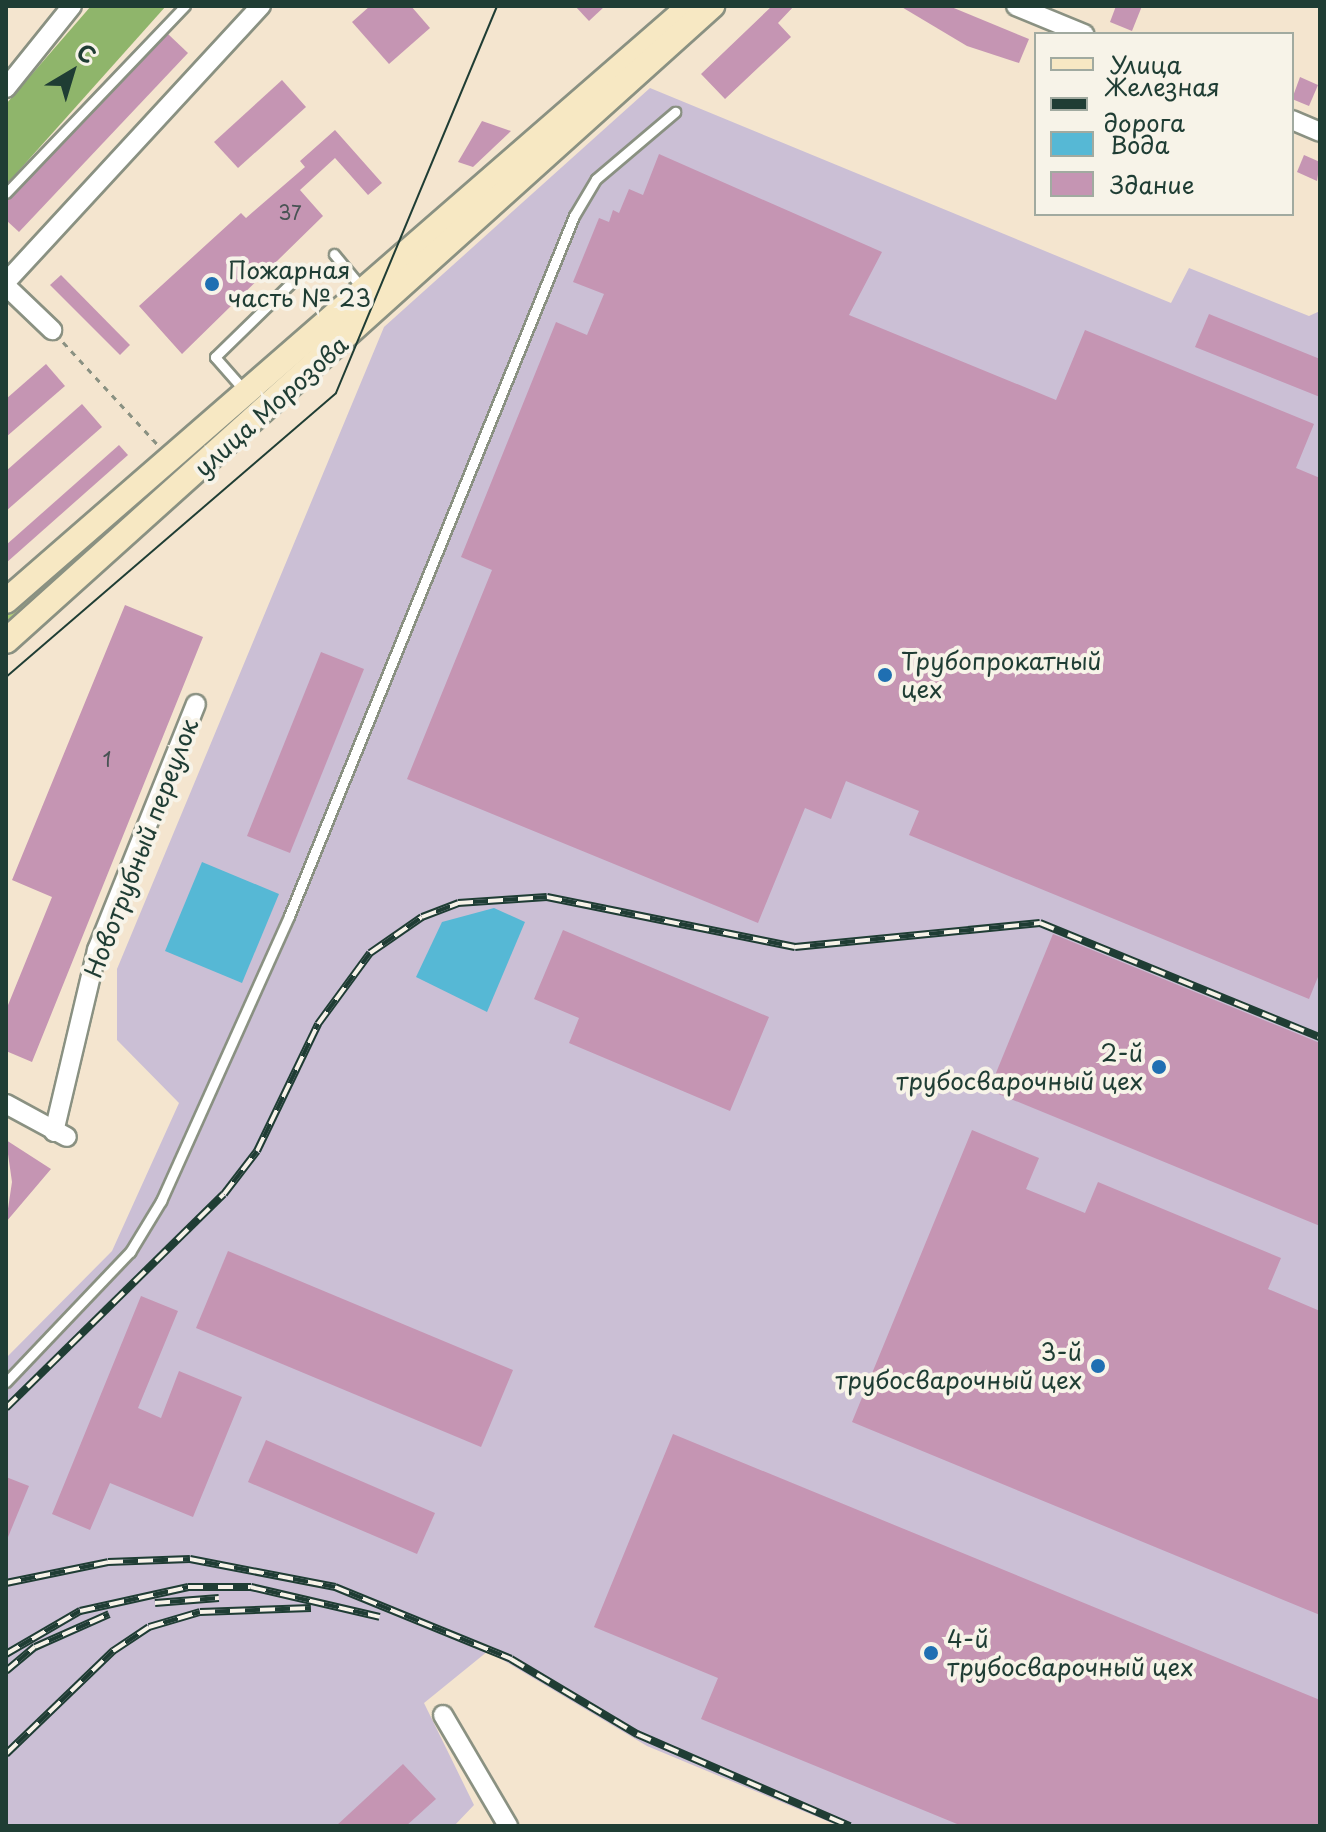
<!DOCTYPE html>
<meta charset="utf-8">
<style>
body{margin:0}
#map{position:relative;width:1326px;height:1832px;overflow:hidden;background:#f4e5cf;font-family:"Playpen Sans",sans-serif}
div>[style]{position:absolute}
.industrial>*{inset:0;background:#cbbfd5}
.green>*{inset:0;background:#b4d37b}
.forest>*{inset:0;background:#8fb56b}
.water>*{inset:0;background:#56b8d5}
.building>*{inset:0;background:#c595b3}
.path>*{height:3px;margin-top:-1.5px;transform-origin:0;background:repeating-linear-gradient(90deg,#8a9182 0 6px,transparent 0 12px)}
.roads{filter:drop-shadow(2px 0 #8a9182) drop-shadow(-2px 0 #8a9182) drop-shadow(0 2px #8a9182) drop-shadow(0 -2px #8a9182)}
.service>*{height:9px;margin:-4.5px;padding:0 4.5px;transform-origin:4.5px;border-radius:4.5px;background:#fff}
.minor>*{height:18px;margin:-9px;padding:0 9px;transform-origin:9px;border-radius:9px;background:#fff}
.secondary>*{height:24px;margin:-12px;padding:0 12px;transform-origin:12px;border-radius:12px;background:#f7e8c3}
.tram>*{height:2px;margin:-1px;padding:0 1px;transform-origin:1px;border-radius:1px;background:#1f3d34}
.rail>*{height:8px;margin-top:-4px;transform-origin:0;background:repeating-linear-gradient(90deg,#f7f3e8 0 15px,#1f3d34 0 30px);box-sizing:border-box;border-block:2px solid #1f3d34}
.dots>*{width:22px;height:22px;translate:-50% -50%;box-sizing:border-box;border:4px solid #f7f3e8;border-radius:50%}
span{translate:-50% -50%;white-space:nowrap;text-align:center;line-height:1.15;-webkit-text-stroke:8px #f7f3e8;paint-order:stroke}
.number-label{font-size:20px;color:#485354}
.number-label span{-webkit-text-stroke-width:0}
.poi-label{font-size:24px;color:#1f3d34}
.left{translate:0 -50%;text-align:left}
.right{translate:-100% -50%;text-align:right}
.street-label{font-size:24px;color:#1f3d34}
.frame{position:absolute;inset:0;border:8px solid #1f3d34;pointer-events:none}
.legend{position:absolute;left:1034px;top:32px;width:260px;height:184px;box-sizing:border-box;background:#f7f3e8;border:2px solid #a1aaa0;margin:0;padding:10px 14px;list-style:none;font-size:24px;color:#1f3d34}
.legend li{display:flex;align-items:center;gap:16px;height:40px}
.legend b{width:40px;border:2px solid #a1aaa0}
.north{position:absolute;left:32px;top:32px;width:80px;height:80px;-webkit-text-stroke:6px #f7f3e8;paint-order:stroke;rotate:38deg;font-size:22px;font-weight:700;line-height:32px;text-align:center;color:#1f3d34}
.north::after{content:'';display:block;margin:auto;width:28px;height:36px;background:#1f3d34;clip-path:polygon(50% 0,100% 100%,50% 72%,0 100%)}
</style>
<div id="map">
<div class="industrial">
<i style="clip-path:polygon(650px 88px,1171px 303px,1189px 268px,1309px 316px,1320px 311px,1320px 1826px,839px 1826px,647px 1746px,488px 1651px,424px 1703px,474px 1805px,454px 1826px,6px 1826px,6px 1358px,112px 1251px,179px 1103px,117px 1040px,117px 969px,384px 327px)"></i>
</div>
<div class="green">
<i style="clip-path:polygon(127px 503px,137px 514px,6px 631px,6px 612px)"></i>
</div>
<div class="forest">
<i style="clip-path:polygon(91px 6px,166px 6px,6px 185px,6px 104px)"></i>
</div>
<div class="water">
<i style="clip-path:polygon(202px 862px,279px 894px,242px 983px,165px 951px)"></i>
<i style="clip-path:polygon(494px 908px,525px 922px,487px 1012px,416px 977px,442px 922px)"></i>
</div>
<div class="building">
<i style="clip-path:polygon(370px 6px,411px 6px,430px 28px,389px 64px,352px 22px)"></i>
<i style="clip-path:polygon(575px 6px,605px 6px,589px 21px)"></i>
<i style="clip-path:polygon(772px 6px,794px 6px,778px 23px,791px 37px,725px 99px,701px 74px)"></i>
<i style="clip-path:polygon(900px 6px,949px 6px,1029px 39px,1019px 63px,967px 46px)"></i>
<i style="clip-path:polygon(1116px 6px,1142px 6px,1132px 31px,1110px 22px)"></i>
<i style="clip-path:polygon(168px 34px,188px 53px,19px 232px,6px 220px,6px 202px)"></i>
<i style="clip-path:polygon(1300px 77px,1318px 85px,1309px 106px,1292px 99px)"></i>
<i style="clip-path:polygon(282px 80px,306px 107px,238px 168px,214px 142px)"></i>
<i style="clip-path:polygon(482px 121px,511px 131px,473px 167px,458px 162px)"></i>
<i style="clip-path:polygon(335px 130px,382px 183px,368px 195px,335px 158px,300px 190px,323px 216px,182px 354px,139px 306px,241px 213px,246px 218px,305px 167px,300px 161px)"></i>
<i style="clip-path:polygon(659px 154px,882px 252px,849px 315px,1056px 400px,1085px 330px,1314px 424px,1296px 468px,1320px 478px,1320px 972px,1309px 999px,909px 835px,919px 811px,846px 781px,831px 819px,805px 808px,758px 923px,407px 779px,492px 570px,461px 557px,556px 322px,587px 335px,604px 294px,573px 282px,599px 218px,609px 222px,613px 210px,619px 213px,629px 189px,643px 195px)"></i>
<i style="clip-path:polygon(1304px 155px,1320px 162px,1317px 181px,1297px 172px)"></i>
<i style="clip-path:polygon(61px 275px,130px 345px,120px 355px,50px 285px)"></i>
<i style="clip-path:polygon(1209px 314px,1320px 359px,1320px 397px,1195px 347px)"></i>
<i style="clip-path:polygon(46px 364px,65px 386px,6px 437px,6px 399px)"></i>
<i style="clip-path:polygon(82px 404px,102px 427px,6px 511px,6px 471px)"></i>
<i style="clip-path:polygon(119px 445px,128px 455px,6px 563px,6px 545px)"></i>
<i style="clip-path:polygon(125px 605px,203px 637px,32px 1062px,6px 1051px,6px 1010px,52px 897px,12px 880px)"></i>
<i style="clip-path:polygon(321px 652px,364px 669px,290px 853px,247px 836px)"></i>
<i style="clip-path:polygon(563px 930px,769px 1017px,730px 1111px,569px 1043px,579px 1018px,534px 999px)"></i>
<i style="clip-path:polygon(1053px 934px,1320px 1043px,1320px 1226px,989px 1090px)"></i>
<i style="clip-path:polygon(972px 1130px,1039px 1158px,1026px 1189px,1085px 1213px,1098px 1182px,1281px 1258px,1268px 1289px,1320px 1311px,1320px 1615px,852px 1422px)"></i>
<i style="clip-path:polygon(6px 1140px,51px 1169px,6px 1222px,12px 1182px)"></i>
<i style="clip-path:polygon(228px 1251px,513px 1370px,481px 1447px,196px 1328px)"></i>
<i style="clip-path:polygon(141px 1296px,178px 1311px,138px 1408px,161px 1418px,179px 1371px,242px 1397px,193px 1517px,110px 1483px,90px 1530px,52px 1514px)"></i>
<i style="clip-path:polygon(673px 1434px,1320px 1700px,1320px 1826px,962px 1826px,701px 1719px,718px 1678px,594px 1627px)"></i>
<i style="clip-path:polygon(266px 1440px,435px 1513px,417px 1554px,248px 1482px)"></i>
<i style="clip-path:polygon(6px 1477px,29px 1486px,6px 1542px)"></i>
<i style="clip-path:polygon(403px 1764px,436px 1799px,406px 1826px,336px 1826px)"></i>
</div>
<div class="path">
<i style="left:63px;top:342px;width:140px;rotate:47.3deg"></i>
</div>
<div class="roads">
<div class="service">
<i style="left:6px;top:193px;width:259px;rotate:-46.3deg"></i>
<i style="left:334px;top:254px;width:44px;rotate:50.5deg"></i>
<i style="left:244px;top:390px;width:44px;rotate:-131.3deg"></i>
<i style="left:215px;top:357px;width:110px;rotate:-44.3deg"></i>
<i style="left:6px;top:1382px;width:180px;rotate:-46.4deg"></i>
<i style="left:130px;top:1252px;width:60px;rotate:-58.7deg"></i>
<i style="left:161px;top:1201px;width:312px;rotate:-65.8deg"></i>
<i style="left:289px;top:916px;width:756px;rotate:-67.85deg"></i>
<i style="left:574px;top:216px;width:43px;rotate:-59.3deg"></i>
<i style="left:596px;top:179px;width:104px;rotate:-40.3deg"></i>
</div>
<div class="minor">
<i style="left:1016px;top:6px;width:74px;rotate:22.4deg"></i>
<i style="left:6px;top:88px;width:105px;rotate:-51.2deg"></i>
<i style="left:1292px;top:120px;width:30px;rotate:23deg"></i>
<i style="left:6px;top:282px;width:376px;rotate:-47.3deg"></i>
<i style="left:6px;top:286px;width:64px;rotate:43.7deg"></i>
<i style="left:6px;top:1104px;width:69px;rotate:28.4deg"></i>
<i style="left:54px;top:1132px;width:187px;rotate:-76.7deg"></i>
<i style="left:97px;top:950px;width:265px;rotate:-68.1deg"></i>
<i style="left:443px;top:1715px;width:129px;rotate:59.6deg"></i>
</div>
<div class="secondary">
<i style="left:6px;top:601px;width:907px;rotate:-41.02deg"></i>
<i style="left:6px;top:641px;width:950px;rotate:-41.97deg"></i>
</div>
</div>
<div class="tram">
<i style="left:6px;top:677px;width:435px;rotate:-40.7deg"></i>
<i style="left:336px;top:393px;width:419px;rotate:-67.4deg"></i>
</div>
<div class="rail">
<i style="left:6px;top:1408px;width:305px;rotate:-44.5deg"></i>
<i style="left:224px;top:1194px;width:54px;rotate:-52.5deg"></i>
<i style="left:257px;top:1151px;width:141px;rotate:-64.3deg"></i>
<i style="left:318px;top:1024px;width:88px;rotate:-53.8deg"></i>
<i style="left:370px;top:953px;width:63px;rotate:-34.7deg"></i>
<i style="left:422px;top:917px;width:39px;rotate:-21deg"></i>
<i style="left:458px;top:903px;width:89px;rotate:-3.9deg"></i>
<i style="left:547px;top:897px;width:253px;rotate:11.4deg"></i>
<i style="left:795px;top:947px;width:246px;rotate:-5.6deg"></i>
<i style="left:1040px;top:923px;width:302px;rotate:22.2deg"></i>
<i style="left:6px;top:1583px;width:104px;rotate:-11.6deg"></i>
<i style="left:108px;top:1562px;width:82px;rotate:-2.1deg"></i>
<i style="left:190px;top:1559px;width:148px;rotate:10.9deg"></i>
<i style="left:335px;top:1587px;width:190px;rotate:22.2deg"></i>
<i style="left:511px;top:1659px;width:147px;rotate:30.8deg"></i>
<i style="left:637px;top:1734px;width:232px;rotate:23.4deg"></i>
<i style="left:155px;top:1603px;width:64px;rotate:-4.5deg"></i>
<i style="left:6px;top:1654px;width:86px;rotate:-30.2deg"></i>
<i style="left:80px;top:1611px;width:111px;rotate:-12.5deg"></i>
<i style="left:188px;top:1587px;width:63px"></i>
<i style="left:251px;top:1587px;width:132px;rotate:13.1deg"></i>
<i style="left:6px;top:1671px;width:38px;rotate:-40deg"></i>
<i style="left:35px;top:1647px;width:81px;rotate:-24deg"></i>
<i style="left:6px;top:1754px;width:149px;rotate:-43.9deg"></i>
<i style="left:113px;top:1651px;width:43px;rotate:-33.7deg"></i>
<i style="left:149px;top:1627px;width:53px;rotate:-16.4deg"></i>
<i style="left:200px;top:1612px;width:111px;rotate:-2.1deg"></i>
</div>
<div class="dots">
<i style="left:212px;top:284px;background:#1f6fb2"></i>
<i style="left:885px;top:675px;background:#1f6fb2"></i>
<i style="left:1159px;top:1067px;background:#1f6fb2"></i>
<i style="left:1098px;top:1366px;background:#1f6fb2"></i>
<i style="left:931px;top:1653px;background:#1f6fb2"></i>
</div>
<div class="number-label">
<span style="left:290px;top:212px">37</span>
<span style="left:107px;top:759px">1</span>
</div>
<div class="poi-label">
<span class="left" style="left:228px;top:284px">Пожарная<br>часть № 23</span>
<span class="left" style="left:901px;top:675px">Трубопрокатный<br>цех</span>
<span class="right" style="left:1143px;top:1067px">2-й<br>трубосварочный цех</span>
<span class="right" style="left:1082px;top:1366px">3-й<br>трубосварочный цех</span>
<span class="left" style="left:947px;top:1653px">4-й<br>трубосварочный цех</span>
</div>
<div class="street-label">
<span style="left:271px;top:406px;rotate:-42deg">улица Морозова</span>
<span style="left:141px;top:848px;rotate:-69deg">Новотрубный переулок</span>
</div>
<div class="frame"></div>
<ul class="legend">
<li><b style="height:10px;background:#f7e8c3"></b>Улица</li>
<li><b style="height:10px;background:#1f3d34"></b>Железная дорога</li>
<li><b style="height:22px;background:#56b8d5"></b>Вода</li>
<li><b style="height:22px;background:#c595b3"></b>Здание</li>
</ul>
<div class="north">С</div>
</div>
